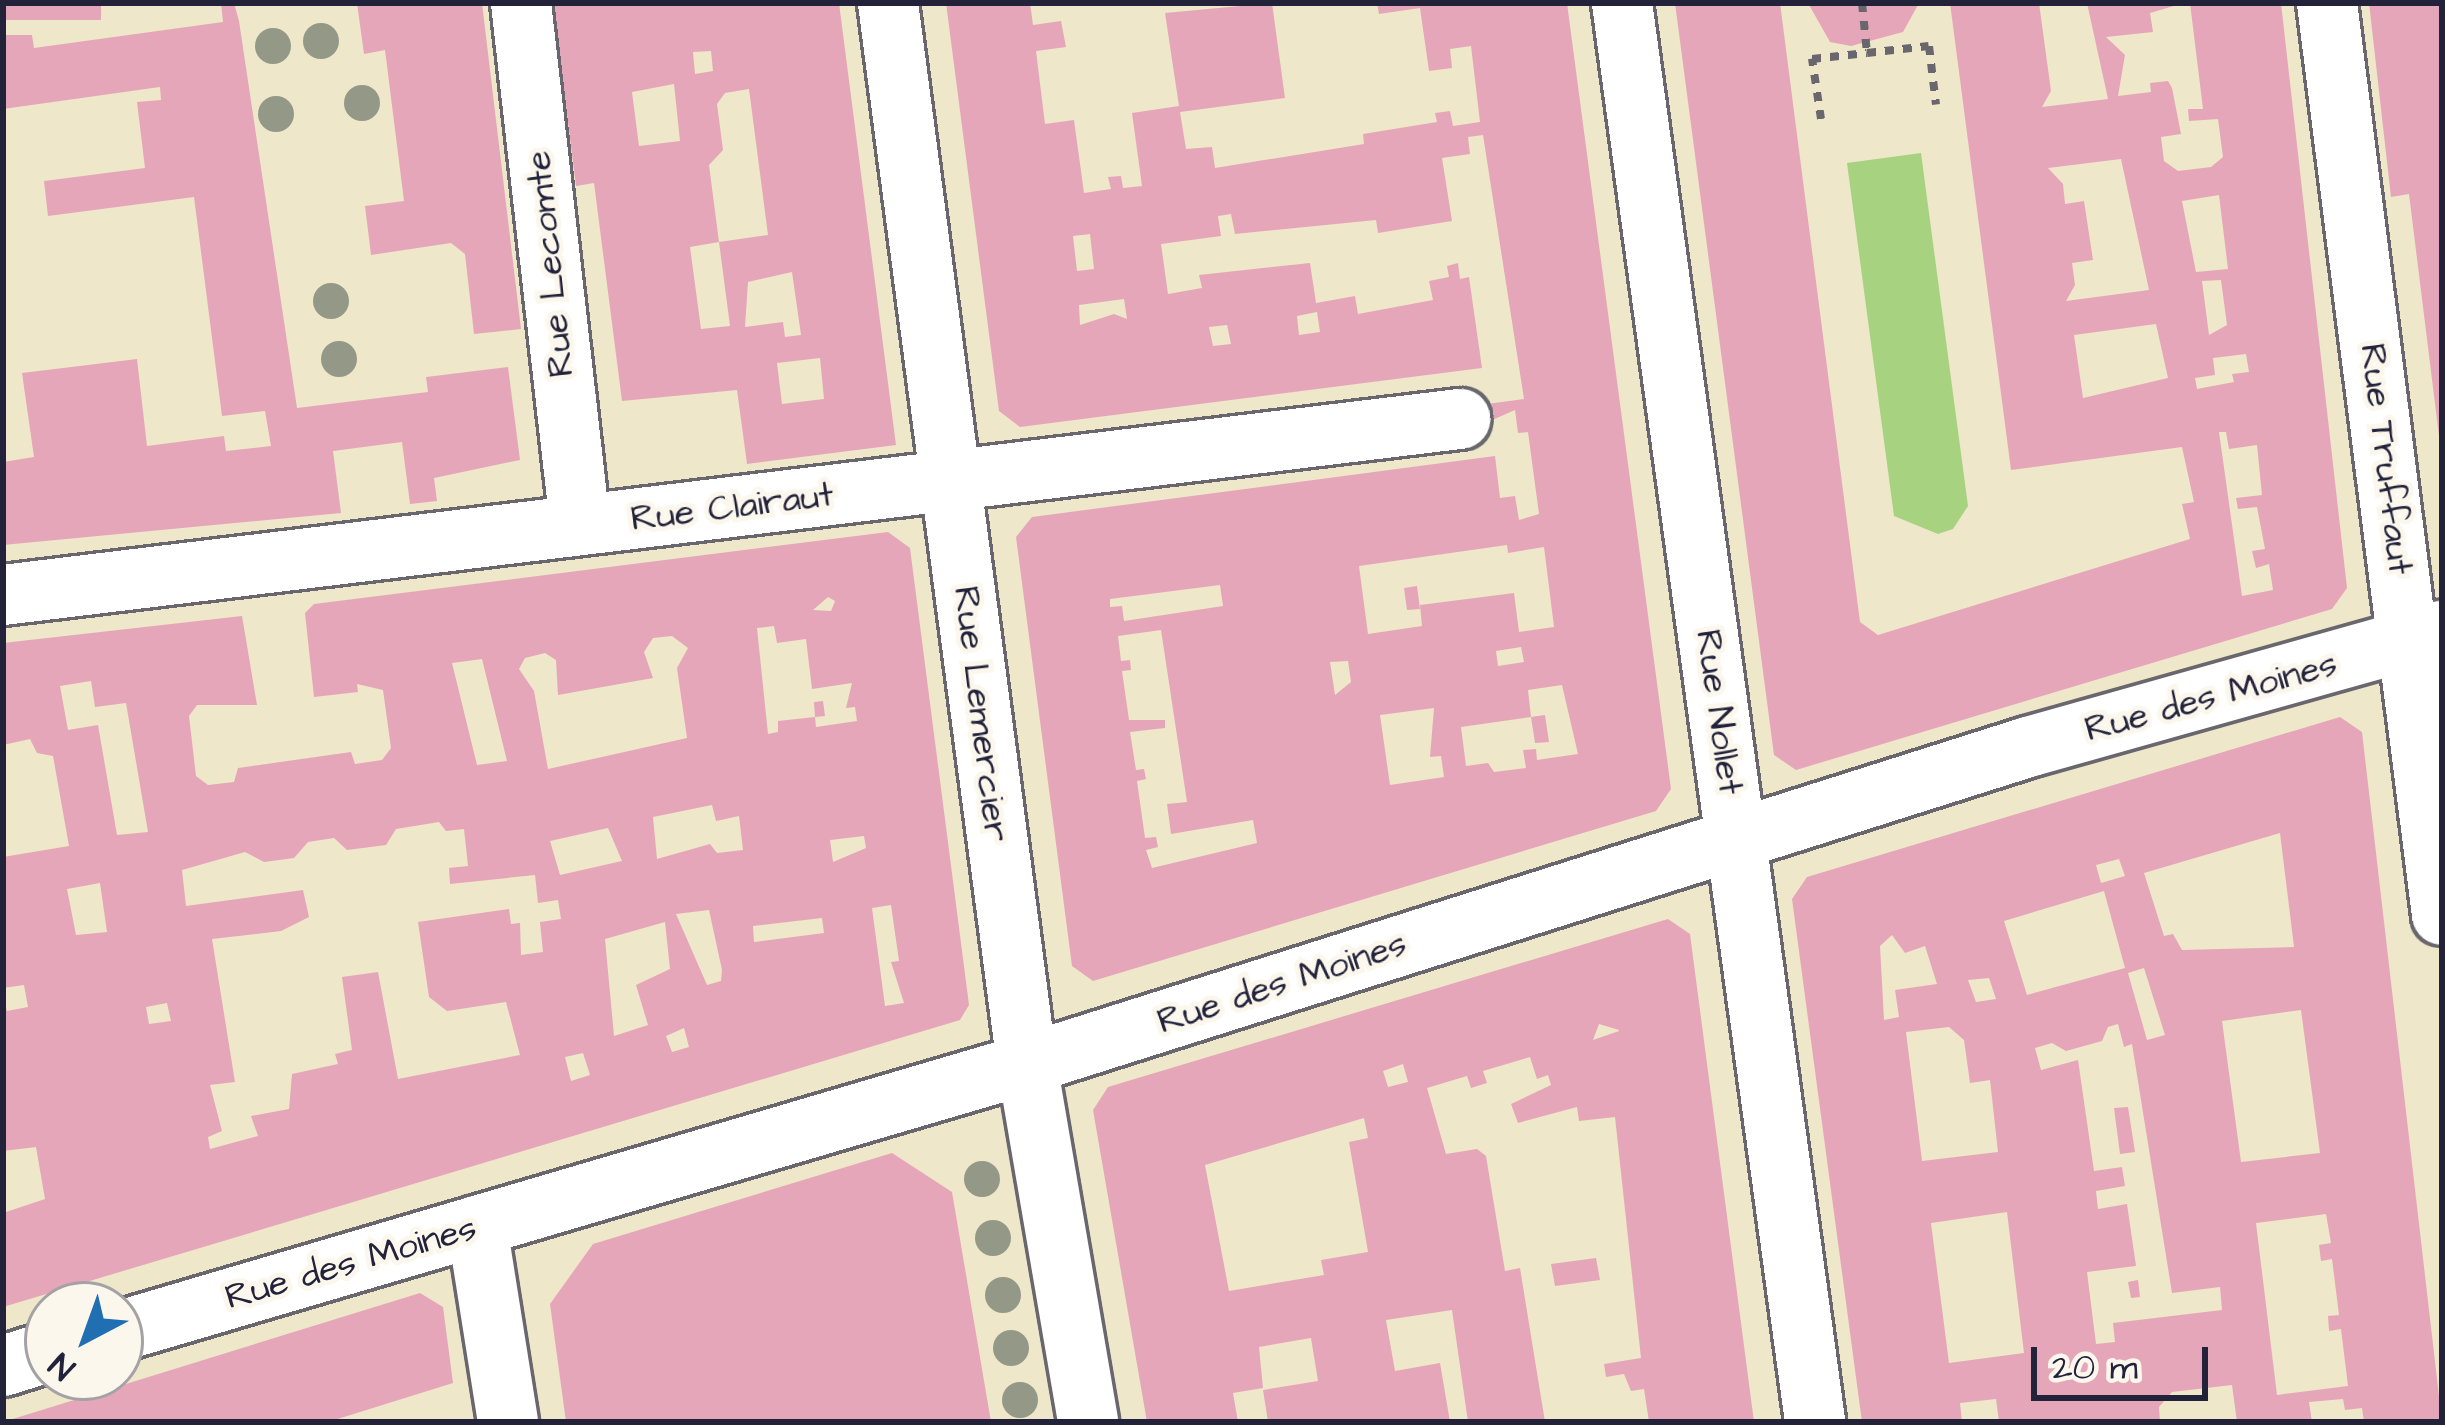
<!DOCTYPE html>
<style>
body{margin:0}
#map{position:relative;width:2445px;height:1425px;overflow:hidden;background:#eee7ca;font-family:"Architects Daughter",sans-serif}
div>[style]{position:absolute}
.green>*{inset:0;background:#a7d380}
.building>*{inset:0;background:#e6a6b9}
.path>*{height:8px;margin-top:-4px;transform-origin:0;background:repeating-linear-gradient(90deg,#69676d 0 9px,transparent 0 18px)}
.roads{filter:drop-shadow(3px 0 #69676d) drop-shadow(-3px 0 #69676d) drop-shadow(0 3px #69676d) drop-shadow(0 -3px #69676d)}
.minor>*{height:60px;margin:-30px;padding:0 30px;transform-origin:30px;border-radius:30px;background:#fff}
.trees>*{width:36px;height:36px;margin:-18px;border-radius:50%;background:#949887}
span{translate:-50% -50%;white-space:nowrap;text-align:center;line-height:1.15;-webkit-text-stroke:10px #fbf7ec;paint-order:stroke}
.street-label{font-size:36px;color:#22223b}
.frame{position:absolute;inset:0;border:6px solid #22223b;pointer-events:none}
.north{position:absolute;left:24px;top:1281px;width:120px;height:120px;box-sizing:border-box;background:#fbf7ec;border:3px solid #a4a2a5;border-radius:50%;rotate:221deg;font-size:33px;font-weight:700;line-height:48px;text-align:center;color:#22223b}
.north::after{content:'';display:block;margin:auto;width:42px;height:54px;background:#1f6fb2;clip-path:polygon(50% 0,100% 100%,50% 72%,0 100%)}
.scale{position:absolute;left:2031px;top:1347px;width:177px;height:54px;box-sizing:border-box;border:6px solid #22223b;border-top:0;padding-left:15px;font-size:36px;line-height:42px;white-space:nowrap;color:#22223b;-webkit-text-stroke:9px #fbf7ec;paint-order:stroke}
</style>
<div id="map">
<div class="green">
<i style="clip-path:polygon(1921px 153px,1968px 506px,1953px 529px,1938px 534px,1894px 516px,1847px 163px)"></i>
</div>
<div class="building">
<i style="clip-path:polygon(3px 3px,101px 3px,101px 20px,3px 20px)"></i>
<i style="clip-path:polygon(221px 3px,234px 3px,239px 21px,297px 408px,428px 392px,426px 377px,508px 367px,520px 460px,434px 478px,437px 501px,410px 504px,402px 442px,333px 451px,341px 513px,3px 545px,3px 462px,34px 457px,22px 373px,137px 359px,147px 446px,224px 436px,226px 451px,271px 446px,265px 411px,222px 416px,194px 197px,48px 216px,44px 181px,145px 168px,137px 102px,161px 100px,160px 87px,3px 109px,3px 35px,32px 35px,34px 48px,223px 22px)"></i>
<i style="clip-path:polygon(357px 3px,482px 3px,521px 329px,474px 334px,465px 254px,451px 243px,371px 255px,365px 206px,404px 201px,385px 50px,364px 54px)"></i>
<i style="clip-path:polygon(evenodd,553px 3px,839px 3px,896px 445px,747px 464px,737px 390px,622px 401px,594px 183px,576px 186px,553px 3px,711px 51px,713px 71px,695px 74px,693px 52px,711px 51px,553px 3px,674px 84px,680px 141px,639px 146px,632px 92px,674px 84px,553px 3px,749px 89px,768px 235px,719px 242px,730px 326px,701px 329px,690px 247px,719px 242px,709px 165px,723px 150px,717px 104px,725px 93px,749px 89px,553px 3px,792px 272px,801px 335px,785px 337px,783px 322px,745px 327px,748px 282px,792px 272px,553px 3px,820px 358px,824px 399px,782px 404px,777px 363px,820px 358px)"></i>
<i style="clip-path:polygon(evenodd,946px 3px,1030px 3px,1033px 25px,1061px 21px,1066px 47px,1036px 51px,1045px 124px,1074px 120px,1084px 193px,1111px 189px,1108px 177px,1121px 176px,1123px 188px,1142px 186px,1132px 113px,1179px 106px,1165px 13px,1272px 3px,1285px 98px,1180px 112px,1186px 149px,1212px 147px,1215px 168px,1364px 144px,1363px 134px,1437px 122px,1435px 113px,1450px 111px,1453px 126px,1480px 122px,1471px 46px,1450px 49px,1452px 68px,1429px 71px,1420px 8px,1379px 14px,1377px 3px,1567px 3px,1671px 789px,1656px 811px,1093px 981px,1072px 966px,1016px 537px,1032px 517px,1495px 456px,1500px 498px,1515px 496px,1519px 520px,1539px 514px,1528px 432px,1518px 433px,1515px 410px,1490px 421px,1487px 404px,1524px 399px,1483px 135px,1468px 137px,1470px 154px,1442px 158px,1452px 221px,1378px 233px,1376px 220px,1235px 234px,1231px 214px,1218px 216px,1221px 236px,1161px 244px,1168px 294px,1202px 288px,1199px 275px,1310px 263px,1316px 303px,1355px 296px,1358px 314px,1433px 300px,1429px 281px,1449px 277px,1447px 266px,1458px 263px,1460px 279px,1469px 277px,1482px 368px,1020px 427px,999px 411px,946px 3px,1090px 234px,1094px 269px,1077px 271px,1073px 236px,1090px 234px,946px 3px,1124px 299px,1127px 319px,1114px 314px,1080px 325px,1079px 305px,1124px 299px,946px 3px,1317px 312px,1320px 332px,1299px 335px,1297px 316px,1317px 312px,946px 3px,1227px 325px,1231px 344px,1213px 346px,1209px 327px,1227px 325px,946px 3px,1507px 545px,1508px 553px,1544px 547px,1554px 627px,1519px 632px,1514px 593px,1420px 605px,1422px 626px,1368px 634px,1359px 566px,1507px 545px,946px 3px,1220px 585px,1223px 606px,1124px 621px,1122px 606px,1110px 607px,1110px 599px,1220px 585px,946px 3px,1161px 630px,1187px 802px,1167px 804px,1171px 834px,1253px 820px,1257px 843px,1152px 868px,1146px 850px,1158px 847px,1156px 837px,1145px 838px,1137px 781px,1146px 779px,1144px 769px,1136px 770px,1130px 732px,1165px 728px,1165px 720px,1129px 720px,1122px 671px,1131px 670px,1130px 660px,1121px 661px,1118px 636px,1161px 630px,946px 3px,1521px 647px,1524px 662px,1498px 666px,1496px 651px,1521px 647px,946px 3px,1348px 661px,1351px 682px,1335px 695px,1330px 662px,1348px 661px,946px 3px,1562px 685px,1578px 754px,1537px 760px,1536px 749px,1523px 750px,1526px 768px,1494px 772px,1488px 763px,1466px 766px,1461px 727px,1531px 717px,1528px 690px,1562px 685px,946px 3px,1434px 708px,1430px 757px,1441px 756px,1444px 777px,1390px 785px,1380px 715px,1434px 708px)"></i>
<i style="clip-path:polygon(evenodd,1675px 3px,1780px 3px,1860px 622px,1878px 635px,2190px 539px,2182px 504px,2194px 502px,2182px 447px,2011px 470px,1950px 3px,2039px 3px,2051px 91px,2042px 107px,2108px 99px,2087px 3px,2184px 3px,2150px 13px,2153px 32px,2106px 37px,2125px 55px,2118px 96px,2151px 92px,2150px 83px,2168px 81px,2172px 88px,2181px 134px,2161px 137px,2164px 161px,2178px 171px,2211px 167px,2223px 157px,2218px 119px,2189px 121px,2188px 109px,2203px 109px,2190px 3px,2281px 3px,2347px 588px,2332px 609px,1796px 770px,1774px 755px,1675px 3px,2121px 159px,2149px 290px,2066px 301px,2075px 285px,2072px 263px,2093px 260px,2084px 201px,2065px 204px,2063px 184px,2048px 168px,2121px 159px,1675px 3px,2219px 195px,2228px 269px,2196px 272px,2182px 201px,2219px 195px,1675px 3px,2221px 280px,2227px 325px,2209px 335px,2202px 281px,2221px 280px,1675px 3px,2156px 324px,2168px 378px,2083px 398px,2074px 335px,2156px 324px,1675px 3px,2246px 354px,2249px 372px,2232px 374px,2234px 382px,2197px 389px,2195px 378px,2215px 375px,2213px 358px,2246px 354px,1675px 3px,2219px 432px,2226px 432px,2229px 449px,2257px 445px,2262px 495px,2236px 498px,2238px 509px,2257px 507px,2265px 549px,2252px 551px,2256px 568px,2269px 564px,2273px 590px,2242px 596px,2219px 432px)"></i>
<i style="clip-path:polygon(1808px 3px,1919px 3px,1903px 32px,1851px 46px,1830px 42px)"></i>
<i style="clip-path:polygon(2369px 3px,2442px 3px,2442px 460px,2409px 194px,2391px 197px)"></i>
<i style="clip-path:polygon(evenodd,888px 532px,910px 548px,969px 1005px,960px 1020px,3px 1307px,3px 1213px,45px 1199px,36px 1147px,3px 1151px,3px 999px,7px 1011px,28px 1007px,24px 985px,3px 988px,3px 857px,69px 846px,53px 756px,37px 753px,30px 739px,3px 745px,3px 643px,242px 616px,257px 705px,197px 705px,189px 716px,196px 776px,208px 785px,234px 782px,238px 768px,351px 752px,355px 764px,382px 760px,391px 748px,383px 690px,357px 684px,358px 692px,314px 697px,305px 613px,314px 604px,888px 532px,828px 597px,835px 601px,831px 611px,813px 610px,828px 597px,888px 532px,774px 626px,777px 643px,806px 639px,812px 689px,852px 683px,846px 708px,855px 707px,857px 721px,816px 727px,815px 717px,825px 716px,823px 701px,814px 702px,815px 717px,778px 721px,778px 732px,768px 734px,757px 628px,774px 626px,888px 532px,672px 636px,688px 648px,677px 668px,687px 738px,548px 769px,534px 691px,519px 669px,525px 658px,545px 653px,556px 660px,558px 695px,653px 678px,644px 652px,653px 638px,672px 636px,888px 532px,482px 659px,507px 761px,477px 765px,452px 663px,482px 659px,888px 532px,91px 681px,95px 707px,126px 703px,148px 832px,117px 835px,98px 725px,68px 730px,60px 686px,91px 681px,888px 532px,712px 805px,716px 821px,739px 816px,743px 850px,717px 853px,710px 844px,657px 859px,653px 817px,712px 805px,888px 532px,439px 822px,446px 831px,464px 829px,468px 866px,449px 868px,450px 884px,535px 875px,538px 903px,558px 900px,561px 919px,540px 922px,543px 952px,521px 955px,520px 923px,511px 924px,509px 909px,418px 922px,429px 997px,447px 1011px,506px 1002px,520px 1055px,398px 1079px,378px 972px,342px 977px,352px 1050px,335px 1054px,338px 1064px,292px 1074px,289px 1109px,251px 1116px,258px 1136px,210px 1149px,208px 1137px,222px 1131px,210px 1085px,235px 1082px,212px 939px,281px 931px,309px 917px,303px 890px,186px 906px,182px 870px,245px 852px,264px 862px,294px 858px,308px 842px,334px 838px,347px 850px,386px 845px,396px 829px,439px 822px,888px 532px,608px 828px,622px 861px,560px 875px,550px 841px,608px 828px,888px 532px,864px 836px,866px 848px,833px 862px,830px 840px,864px 836px,888px 532px,100px 883px,107px 932px,76px 935px,67px 889px,100px 883px,888px 532px,891px 905px,899px 961px,891px 962px,904px 1003px,885px 1006px,872px 908px,891px 905px,888px 532px,709px 910px,722px 970px,721px 981px,707px 985px,676px 914px,709px 910px,888px 532px,822px 918px,824px 933px,754px 942px,753px 926px,822px 918px,888px 532px,665px 922px,670px 969px,636px 985px,648px 1025px,614px 1036px,605px 939px,665px 922px,888px 532px,167px 1003px,171px 1021px,149px 1024px,146px 1007px,167px 1003px,888px 532px,684px 1028px,689px 1047px,672px 1052px,666px 1036px,684px 1028px,888px 532px,583px 1053px,590px 1075px,571px 1081px,565px 1057px,583px 1053px)"></i>
<i style="clip-path:polygon(1417px 586px,1420px 609px,1407px 610px,1404px 588px)"></i>
<i style="clip-path:polygon(1545px 715px,1549px 742px,1535px 743px,1531px 717px)"></i>
<i style="clip-path:polygon(evenodd,2340px 717px,2362px 732px,2442px 1422px,2364px 1422px,2362px 1408px,2345px 1410px,2343px 1399px,2309px 1402px,2312px 1422px,2237px 1422px,2232px 1385px,2172px 1392px,2159px 1407px,2160px 1422px,1999px 1422px,1996px 1399px,1960px 1403px,1962px 1422px,1862px 1422px,1792px 899px,1807px 877px,2340px 717px,2280px 833px,2294px 947px,2182px 950px,2173px 934px,2164px 936px,2144px 873px,2280px 833px,2340px 717px,2119px 859px,2125px 876px,2101px 883px,2096px 865px,2119px 859px,2340px 717px,2104px 891px,2125px 968px,2027px 995px,2004px 921px,2104px 891px,2340px 717px,1892px 935px,1905px 953px,1925px 946px,1937px 984px,1895px 990px,1899px 1017px,1884px 1020px,1880px 946px,1892px 935px,2340px 717px,2144px 968px,2165px 1035px,2147px 1040px,2128px 973px,2144px 968px,2340px 717px,1989px 978px,1996px 999px,1976px 1002px,1968px 980px,1989px 978px,2340px 717px,2301px 1010px,2320px 1153px,2241px 1162px,2222px 1021px,2301px 1010px,2340px 717px,2118px 1024px,2124px 1047px,2132px 1044px,2172px 1293px,2220px 1287px,2222px 1310px,2113px 1323px,2115px 1342px,2096px 1344px,2087px 1272px,2136px 1266px,2127px 1204px,2098px 1209px,2096px 1191px,2125px 1186px,2122px 1167px,2094px 1171px,2078px 1060px,2041px 1070px,2035px 1048px,2052px 1043px,2066px 1051px,2102px 1041px,2108px 1027px,2118px 1024px,2340px 717px,1949px 1027px,1964px 1040px,1970px 1083px,1990px 1080px,1998px 1152px,1922px 1161px,1906px 1032px,1949px 1027px,2340px 717px,2007px 1212px,2024px 1353px,1949px 1363px,1931px 1223px,2007px 1212px,2340px 717px,2326px 1214px,2331px 1243px,2319px 1245px,2321px 1261px,2332px 1259px,2339px 1315px,2328px 1316px,2329px 1331px,2341px 1329px,2348px 1386px,2277px 1395px,2256px 1223px,2326px 1214px)"></i>
<i style="clip-path:polygon(evenodd,1668px 919px,1690px 934px,1754px 1422px,1649px 1422px,1644px 1389px,1631px 1391px,1624px 1374px,1606px 1377px,1604px 1364px,1641px 1358px,1615px 1117px,1579px 1121px,1577px 1107px,1518px 1123px,1511px 1104px,1551px 1085px,1548px 1075px,1537px 1079px,1530px 1057px,1483px 1071px,1487px 1083px,1471px 1088px,1467px 1076px,1427px 1088px,1446px 1154px,1477px 1149px,1486px 1156px,1505px 1271px,1520px 1268px,1545px 1422px,1468px 1422px,1452px 1310px,1386px 1320px,1395px 1371px,1440px 1363px,1450px 1422px,1268px 1422px,1263px 1390px,1318px 1381px,1311px 1338px,1259px 1347px,1263px 1388px,1233px 1393px,1238px 1422px,1147px 1422px,1093px 1110px,1108px 1087px,1668px 919px,1599px 1024px,1619px 1030px,1619px 1031px,1593px 1040px,1599px 1024px,1668px 919px,1403px 1064px,1408px 1082px,1388px 1087px,1383px 1071px,1403px 1064px,1668px 919px,1364px 1118px,1368px 1138px,1349px 1142px,1368px 1252px,1321px 1260px,1324px 1275px,1229px 1291px,1205px 1165px,1364px 1118px)"></i>
<i style="clip-path:polygon(2128px 1107px,2135px 1152px,2120px 1154px,2114px 1108px)"></i>
<i style="clip-path:polygon(892px 1153px,952px 1192px,991px 1422px,566px 1422px,550px 1304px,593px 1244px)"></i>
<i style="clip-path:polygon(1596px 1258px,1600px 1280px,1555px 1286px,1551px 1264px)"></i>
<i style="clip-path:polygon(2138px 1280px,2140px 1297px,2131px 1298px,2128px 1282px)"></i>
<i style="clip-path:polygon(420px 1293px,443px 1307px,453px 1383px,328px 1422px,3px 1422px)"></i>
</div>
<div class="path">
<i style="left:1862px;top:3px;width:50px;rotate:84.3deg"></i>
<i style="left:1867px;top:53px;width:62px;rotate:-6.4deg"></i>
<i style="left:1929px;top:46px;width:59px;rotate:83.2deg"></i>
<i style="left:1821px;top:119px;width:61px;rotate:-98.5deg"></i>
<i style="left:1812px;top:59px;width:55px;rotate:-6.2deg"></i>
</div>
<div class="roads">
<div class="minor">
<i style="left:521px;top:3px;width:524px;rotate:83.54deg"></i>
<i style="left:888px;top:3px;width:1070px;rotate:82.54deg"></i>
<i style="left:1027px;top:1064px;width:363px;rotate:80.3deg"></i>
<i style="left:1622px;top:3px;width:1432px;rotate:82.25deg"></i>
<i style="left:2327px;top:3px;width:919px;rotate:82.81deg"></i>
<i style="left:3px;top:595px;width:1468px;rotate:-6.89deg"></i>
<i style="left:477px;top:1226px;width:198px;rotate:81deg"></i>
<i style="left:120px;top:1331px;width:945px;rotate:-16.4deg"></i>
<i style="left:1027px;top:1064px;width:1050px;rotate:-17.57deg"></i>
<i style="left:2028px;top:747px;width:430px;rotate:-15.7deg"></i>
<i style="left:3px;top:1366px;width:47px;rotate:-17.3deg"></i>
</div>
</div>
<div class="trees">
<i style="left:321px;top:41px"></i>
<i style="left:273px;top:46px"></i>
<i style="left:362px;top:103px"></i>
<i style="left:276px;top:114px"></i>
<i style="left:331px;top:301px"></i>
<i style="left:339px;top:359px"></i>
<i style="left:982px;top:1179px"></i>
<i style="left:993px;top:1238px"></i>
<i style="left:1003px;top:1295px"></i>
<i style="left:1011px;top:1348px"></i>
<i style="left:1020px;top:1400px"></i>
</div>
<div class="street-label">
<span style="left:550px;top:264px;rotate:-96deg">Rue Lecomte</span>
<span style="left:2386px;top:459px;rotate:83deg">Rue Truffaut</span>
<span style="left:732px;top:507px;rotate:-7deg">Rue Clairaut</span>
<span style="left:2211px;top:697px;rotate:-15deg">Rue des Moines</span>
<span style="left:1719px;top:712px;rotate:82deg">Rue Nollet</span>
<span style="left:981px;top:714px;rotate:83deg">Rue Lemercier</span>
<span style="left:1282px;top:983px;rotate:-18deg">Rue des Moines</span>
<span style="left:351px;top:1263px;rotate:-16deg">Rue des Moines</span>
</div>
<div class="frame"></div>
<div class="north">N</div>
<div class="scale">20 m</div>
</div>
